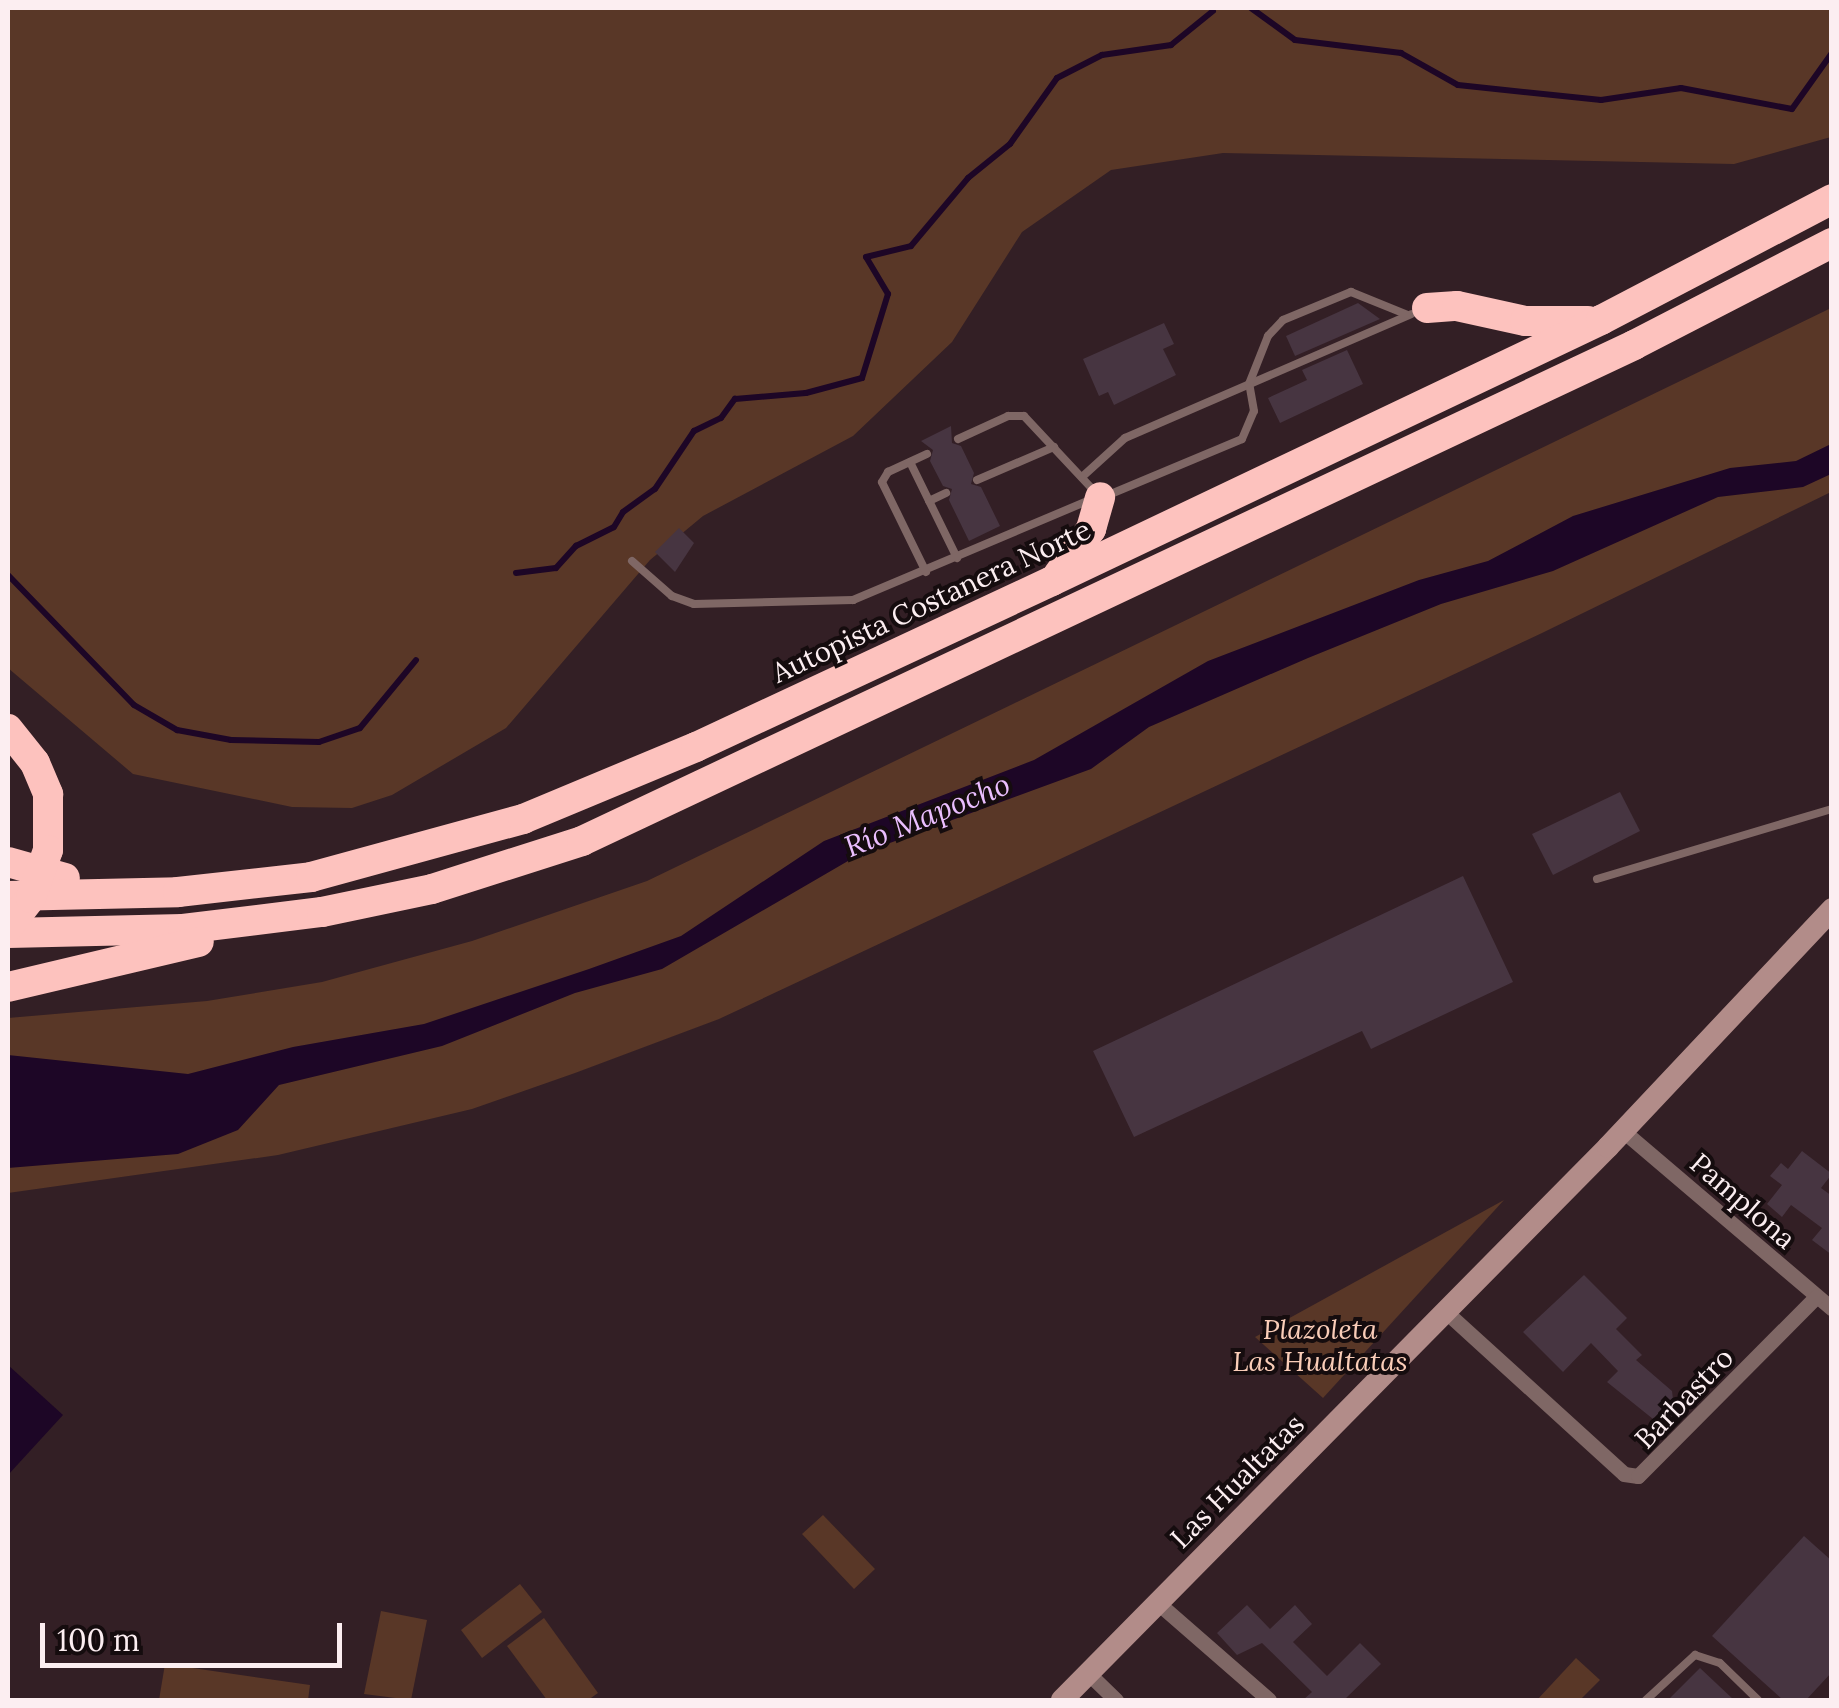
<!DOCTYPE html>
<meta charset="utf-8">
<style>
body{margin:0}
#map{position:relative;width:1839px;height:1708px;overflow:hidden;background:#331f25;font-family:Lora,serif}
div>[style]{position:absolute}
.green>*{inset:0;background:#593727}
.water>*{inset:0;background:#1d0626}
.stream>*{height:6px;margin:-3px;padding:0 3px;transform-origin:3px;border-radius:3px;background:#1d0626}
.building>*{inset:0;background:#473541}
.lane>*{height:8px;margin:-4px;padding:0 4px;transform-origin:4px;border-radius:4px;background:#7f6765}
.street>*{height:15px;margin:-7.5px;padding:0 7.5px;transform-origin:7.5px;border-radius:7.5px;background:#7f6765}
.secondary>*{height:22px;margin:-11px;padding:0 11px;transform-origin:11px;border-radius:11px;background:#b28c89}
.highway>*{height:30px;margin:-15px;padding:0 15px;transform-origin:15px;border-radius:15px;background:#fdc2be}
.highway-bridge>*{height:30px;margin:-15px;padding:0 15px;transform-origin:15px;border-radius:15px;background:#fdc2be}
span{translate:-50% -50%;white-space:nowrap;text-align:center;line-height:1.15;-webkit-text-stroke:8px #150c0e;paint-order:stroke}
.street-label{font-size:28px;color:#fceef1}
.park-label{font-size:28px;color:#facdb8;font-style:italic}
.water-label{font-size:30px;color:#eabefe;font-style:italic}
.frame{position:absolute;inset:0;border:10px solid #fceef1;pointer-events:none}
.scale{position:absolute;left:40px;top:1623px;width:302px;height:45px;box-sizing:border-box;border:5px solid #fceef1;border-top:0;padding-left:12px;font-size:30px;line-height:35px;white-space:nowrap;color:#fceef1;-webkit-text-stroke:8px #150c0e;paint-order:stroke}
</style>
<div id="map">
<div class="green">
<i style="clip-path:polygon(8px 8px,1831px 8px,1831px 137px,1734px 164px,1223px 153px,1111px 170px,1022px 232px,952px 342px,853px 436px,703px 516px,650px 560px,506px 728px,392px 795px,352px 808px,292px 807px,133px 774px,8px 668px)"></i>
<i style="clip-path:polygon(1831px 308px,1831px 492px,1542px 633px,719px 1019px,575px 1073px,472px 1109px,278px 1155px,8px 1193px,8px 1018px,207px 1001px,322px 982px,472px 941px,647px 881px)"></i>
<i style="clip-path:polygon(1504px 1200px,1323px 1398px,1255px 1337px)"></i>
<i style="clip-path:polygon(823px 1515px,875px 1569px,854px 1589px,802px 1534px)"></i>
<i style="clip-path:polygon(520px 1584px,542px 1612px,482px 1658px,461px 1630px)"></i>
<i style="clip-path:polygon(381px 1611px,427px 1620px,411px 1700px,364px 1694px)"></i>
<i style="clip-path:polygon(544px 1618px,598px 1693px,588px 1700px,547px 1700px,507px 1646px)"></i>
<i style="clip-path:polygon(1576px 1658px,1600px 1680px,1580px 1700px,1537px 1700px)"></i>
<i style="clip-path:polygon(165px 1664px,310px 1685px,308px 1700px,159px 1700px)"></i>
</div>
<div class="water">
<i style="clip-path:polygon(1831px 444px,1831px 474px,1803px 487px,1718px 497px,1553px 571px,1441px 604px,1308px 658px,1149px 727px,1091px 769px,860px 854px,662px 969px,575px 993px,442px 1046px,279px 1085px,238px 1130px,178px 1154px,8px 1168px,8px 1055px,188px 1074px,293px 1047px,424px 1024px,589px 969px,681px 936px,824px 841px,1034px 760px,1208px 661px,1419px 580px,1488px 561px,1573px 516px,1730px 468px,1796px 461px)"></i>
<i style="clip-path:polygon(8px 1365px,63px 1415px,8px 1475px)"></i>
</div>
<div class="stream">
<i style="left:1251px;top:8px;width:54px;rotate:36deg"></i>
<i style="left:1295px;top:40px;width:107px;rotate:7deg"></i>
<i style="left:1401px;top:53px;width:65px;rotate:29.3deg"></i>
<i style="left:1458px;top:85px;width:144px;rotate:6deg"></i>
<i style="left:1601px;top:100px;width:81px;rotate:-8.5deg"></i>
<i style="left:1681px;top:88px;width:113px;rotate:10.7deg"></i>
<i style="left:1792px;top:109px;width:69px;rotate:-54.5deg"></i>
<i style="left:516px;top:573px;width:40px;rotate:-7.1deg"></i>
<i style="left:556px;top:568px;width:30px;rotate:-48deg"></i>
<i style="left:576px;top:546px;width:42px;rotate:-26.6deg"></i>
<i style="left:614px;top:527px;width:17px;rotate:-59deg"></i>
<i style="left:623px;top:512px;width:39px;rotate:-36deg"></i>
<i style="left:655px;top:489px;width:70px;rotate:-56.1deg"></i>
<i style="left:694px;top:431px;width:30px;rotate:-26deg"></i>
<i style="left:721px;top:418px;width:24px;rotate:-54deg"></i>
<i style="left:735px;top:399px;width:71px;rotate:-4.8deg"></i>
<i style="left:806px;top:393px;width:58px;rotate:-15deg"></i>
<i style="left:862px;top:378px;width:88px;rotate:-72.8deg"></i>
<i style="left:888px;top:294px;width:43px;rotate:-120.7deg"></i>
<i style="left:866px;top:257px;width:46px;rotate:-13.7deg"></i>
<i style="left:911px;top:246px;width:89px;rotate:-50deg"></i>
<i style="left:968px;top:178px;width:54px;rotate:-39deg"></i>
<i style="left:1010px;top:144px;width:81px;rotate:-54.5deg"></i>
<i style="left:1057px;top:78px;width:51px;rotate:-27.1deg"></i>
<i style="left:1102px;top:55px;width:70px;rotate:-8.2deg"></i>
<i style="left:1171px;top:45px;width:54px;rotate:-39deg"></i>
<i style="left:8px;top:575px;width:181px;rotate:45.9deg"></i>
<i style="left:134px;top:705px;width:50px;rotate:30.2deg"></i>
<i style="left:177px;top:730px;width:55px;rotate:10.5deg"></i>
<i style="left:231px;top:740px;width:88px;rotate:1.3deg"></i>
<i style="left:319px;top:742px;width:43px;rotate:-18.9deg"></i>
<i style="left:360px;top:728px;width:88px;rotate:-50.5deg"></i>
</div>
<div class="building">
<i style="clip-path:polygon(1358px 303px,1380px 319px,1295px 356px,1286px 336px)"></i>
<i style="clip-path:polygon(1164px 323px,1174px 344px,1163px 349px,1176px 375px,1114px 405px,1108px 392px,1099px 396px,1083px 359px)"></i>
<i style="clip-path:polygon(1347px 350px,1363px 384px,1280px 423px,1268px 398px,1307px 380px,1302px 370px)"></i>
<i style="clip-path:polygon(951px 426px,952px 443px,961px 446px,974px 473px,971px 484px,981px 487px,1000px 526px,969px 541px,949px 500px,952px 489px,943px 486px,930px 461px,933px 450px,921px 441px)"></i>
<i style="clip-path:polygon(679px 528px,694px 543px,675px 572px,655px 552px)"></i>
<i style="clip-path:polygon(1620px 792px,1640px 831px,1553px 875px,1532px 834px)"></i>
<i style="clip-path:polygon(1463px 876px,1513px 982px,1371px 1049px,1362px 1031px,1134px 1137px,1093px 1051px)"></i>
<i style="clip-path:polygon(1802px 1151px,1832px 1174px,1821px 1188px,1832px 1196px,1832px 1255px,1812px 1240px,1822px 1228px,1791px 1205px,1782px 1217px,1767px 1204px,1782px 1185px,1770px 1176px,1781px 1163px,1788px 1169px)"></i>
<i style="clip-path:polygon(1584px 1275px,1627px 1318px,1616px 1329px,1642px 1355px,1636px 1360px,1672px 1391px,1673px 1399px,1653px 1419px,1607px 1382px,1618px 1371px,1591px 1343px,1563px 1372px,1523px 1332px)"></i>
<i style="clip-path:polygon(1804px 1536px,1832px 1561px,1832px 1672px,1806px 1700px,1783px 1700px,1712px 1636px)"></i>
<i style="clip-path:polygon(1247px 1605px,1270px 1629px,1295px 1605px,1312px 1624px,1293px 1642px,1327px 1676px,1360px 1643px,1381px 1664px,1344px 1700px,1303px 1700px,1312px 1692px,1262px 1643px,1237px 1655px,1217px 1633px)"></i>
<i style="clip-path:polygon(1700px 1668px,1734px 1700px,1668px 1700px)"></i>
</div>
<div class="lane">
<i style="left:958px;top:439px;width:55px;rotate:-24.7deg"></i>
<i style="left:1008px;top:416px;width:16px"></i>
<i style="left:1024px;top:416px;width:107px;rotate:46.9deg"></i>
<i style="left:910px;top:462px;width:107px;rotate:63.9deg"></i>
<i style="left:1082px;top:477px;width:58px;rotate:-42.2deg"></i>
<i style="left:1125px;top:438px;width:312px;rotate:-23.4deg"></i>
<i style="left:977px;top:480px;width:84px;rotate:-23.2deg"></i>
<i style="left:1106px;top:496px;width:147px;rotate:-22.7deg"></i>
<i style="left:1242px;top:439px;width:30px;rotate:-67deg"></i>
<i style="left:1254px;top:411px;width:27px;rotate:-100deg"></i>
<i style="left:1249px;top:384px;width:52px;rotate:-68.4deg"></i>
<i style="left:1268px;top:336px;width:22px;rotate:-47deg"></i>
<i style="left:1283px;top:320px;width:74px;rotate:-22.4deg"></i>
<i style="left:1351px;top:292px;width:61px;rotate:22deg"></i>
<i style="left:929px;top:501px;width:19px;rotate:-25deg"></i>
<i style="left:632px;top:561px;width:53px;rotate:41.2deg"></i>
<i style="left:672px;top:596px;width:23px;rotate:20deg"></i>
<i style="left:694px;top:604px;width:159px;rotate:-1.4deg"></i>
<i style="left:853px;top:600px;width:259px;rotate:-22.9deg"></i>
<i style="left:926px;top:572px;width:100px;rotate:-116.1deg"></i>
<i style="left:882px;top:482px;width:12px;rotate:-59deg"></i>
<i style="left:888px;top:472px;width:43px;rotate:-24.8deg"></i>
<i style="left:1597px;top:879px;width:245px;rotate:-16.6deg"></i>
<i style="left:1646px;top:1700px;width:67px;rotate:-42.6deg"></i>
<i style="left:1695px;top:1655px;width:26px;rotate:18deg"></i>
<i style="left:1720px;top:1663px;width:53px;rotate:44.2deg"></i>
</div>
<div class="street">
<i style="left:1622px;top:1130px;width:276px;rotate:40.4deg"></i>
<i style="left:1445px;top:1311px;width:242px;rotate:42.3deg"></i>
<i style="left:1624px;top:1474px;width:14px;rotate:8deg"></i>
<i style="left:1638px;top:1476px;width:252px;rotate:-45.2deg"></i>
<i style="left:1158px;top:1603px;width:147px;rotate:41.1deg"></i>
<i style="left:1088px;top:1673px;width:39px;rotate:44deg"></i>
</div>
<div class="secondary">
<i style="left:1062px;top:1700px;width:777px;rotate:-45.36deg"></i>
<i style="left:1608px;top:1147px;width:327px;rotate:-46.7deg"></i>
</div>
<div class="highway">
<i style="left:1427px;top:308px;width:30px;rotate:-4deg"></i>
<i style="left:1457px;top:306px;width:70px;rotate:12.4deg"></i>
<i style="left:1525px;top:321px;width:63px"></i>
<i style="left:1058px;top:575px;width:57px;rotate:-54.3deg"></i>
<i style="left:1091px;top:529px;width:33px;rotate:-74deg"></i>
<i style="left:8px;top:729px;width:43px;rotate:51.5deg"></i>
<i style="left:35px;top:763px;width:34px;rotate:67deg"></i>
<i style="left:48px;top:794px;width:56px;rotate:90deg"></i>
<i style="left:8px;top:862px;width:59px;rotate:15.7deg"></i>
<i style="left:8px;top:896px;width:170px;rotate:-1.3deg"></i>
<i style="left:178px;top:892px;width:134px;rotate:-6.4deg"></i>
<i style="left:311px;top:877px;width:220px;rotate:-15.3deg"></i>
<i style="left:523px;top:819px;width:187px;rotate:-22.6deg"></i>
<i style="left:696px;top:747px;width:393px;rotate:-25deg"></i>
<i style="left:1052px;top:581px;width:608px;rotate:-25.43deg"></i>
<i style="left:1601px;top:320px;width:261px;rotate:-27.6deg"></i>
<i style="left:8px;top:933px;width:175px;rotate:-1.3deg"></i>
<i style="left:183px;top:929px;width:140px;rotate:-7deg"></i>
<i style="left:322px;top:912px;width:112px;rotate:-11.8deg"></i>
<i style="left:432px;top:889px;width:157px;rotate:-17.7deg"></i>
<i style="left:582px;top:841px;width:1163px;rotate:-25.24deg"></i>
<i style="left:1634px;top:345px;width:223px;rotate:-27.3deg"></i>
<i style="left:8px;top:987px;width:196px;rotate:-13.3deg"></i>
</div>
<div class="highway-bridge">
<i style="left:8px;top:927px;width:37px;rotate:-52deg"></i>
<i style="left:31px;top:898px;width:51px;rotate:-70.5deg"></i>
</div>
<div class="street-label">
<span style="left:931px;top:601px;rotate:-25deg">Autopista Costanera Norte</span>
<span style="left:1743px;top:1201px;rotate:41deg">Pamplona</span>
<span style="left:1684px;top:1398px;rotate:-46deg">Barbastro</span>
<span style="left:1237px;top:1481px;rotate:-45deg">Las Hualtatas</span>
</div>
<div class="park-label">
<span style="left:1320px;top:1345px">Plazoleta<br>Las Hualtatas</span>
</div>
<div class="water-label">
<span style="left:927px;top:815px;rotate:-22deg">Río Mapocho</span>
</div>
<div class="frame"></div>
<div class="scale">100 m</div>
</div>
